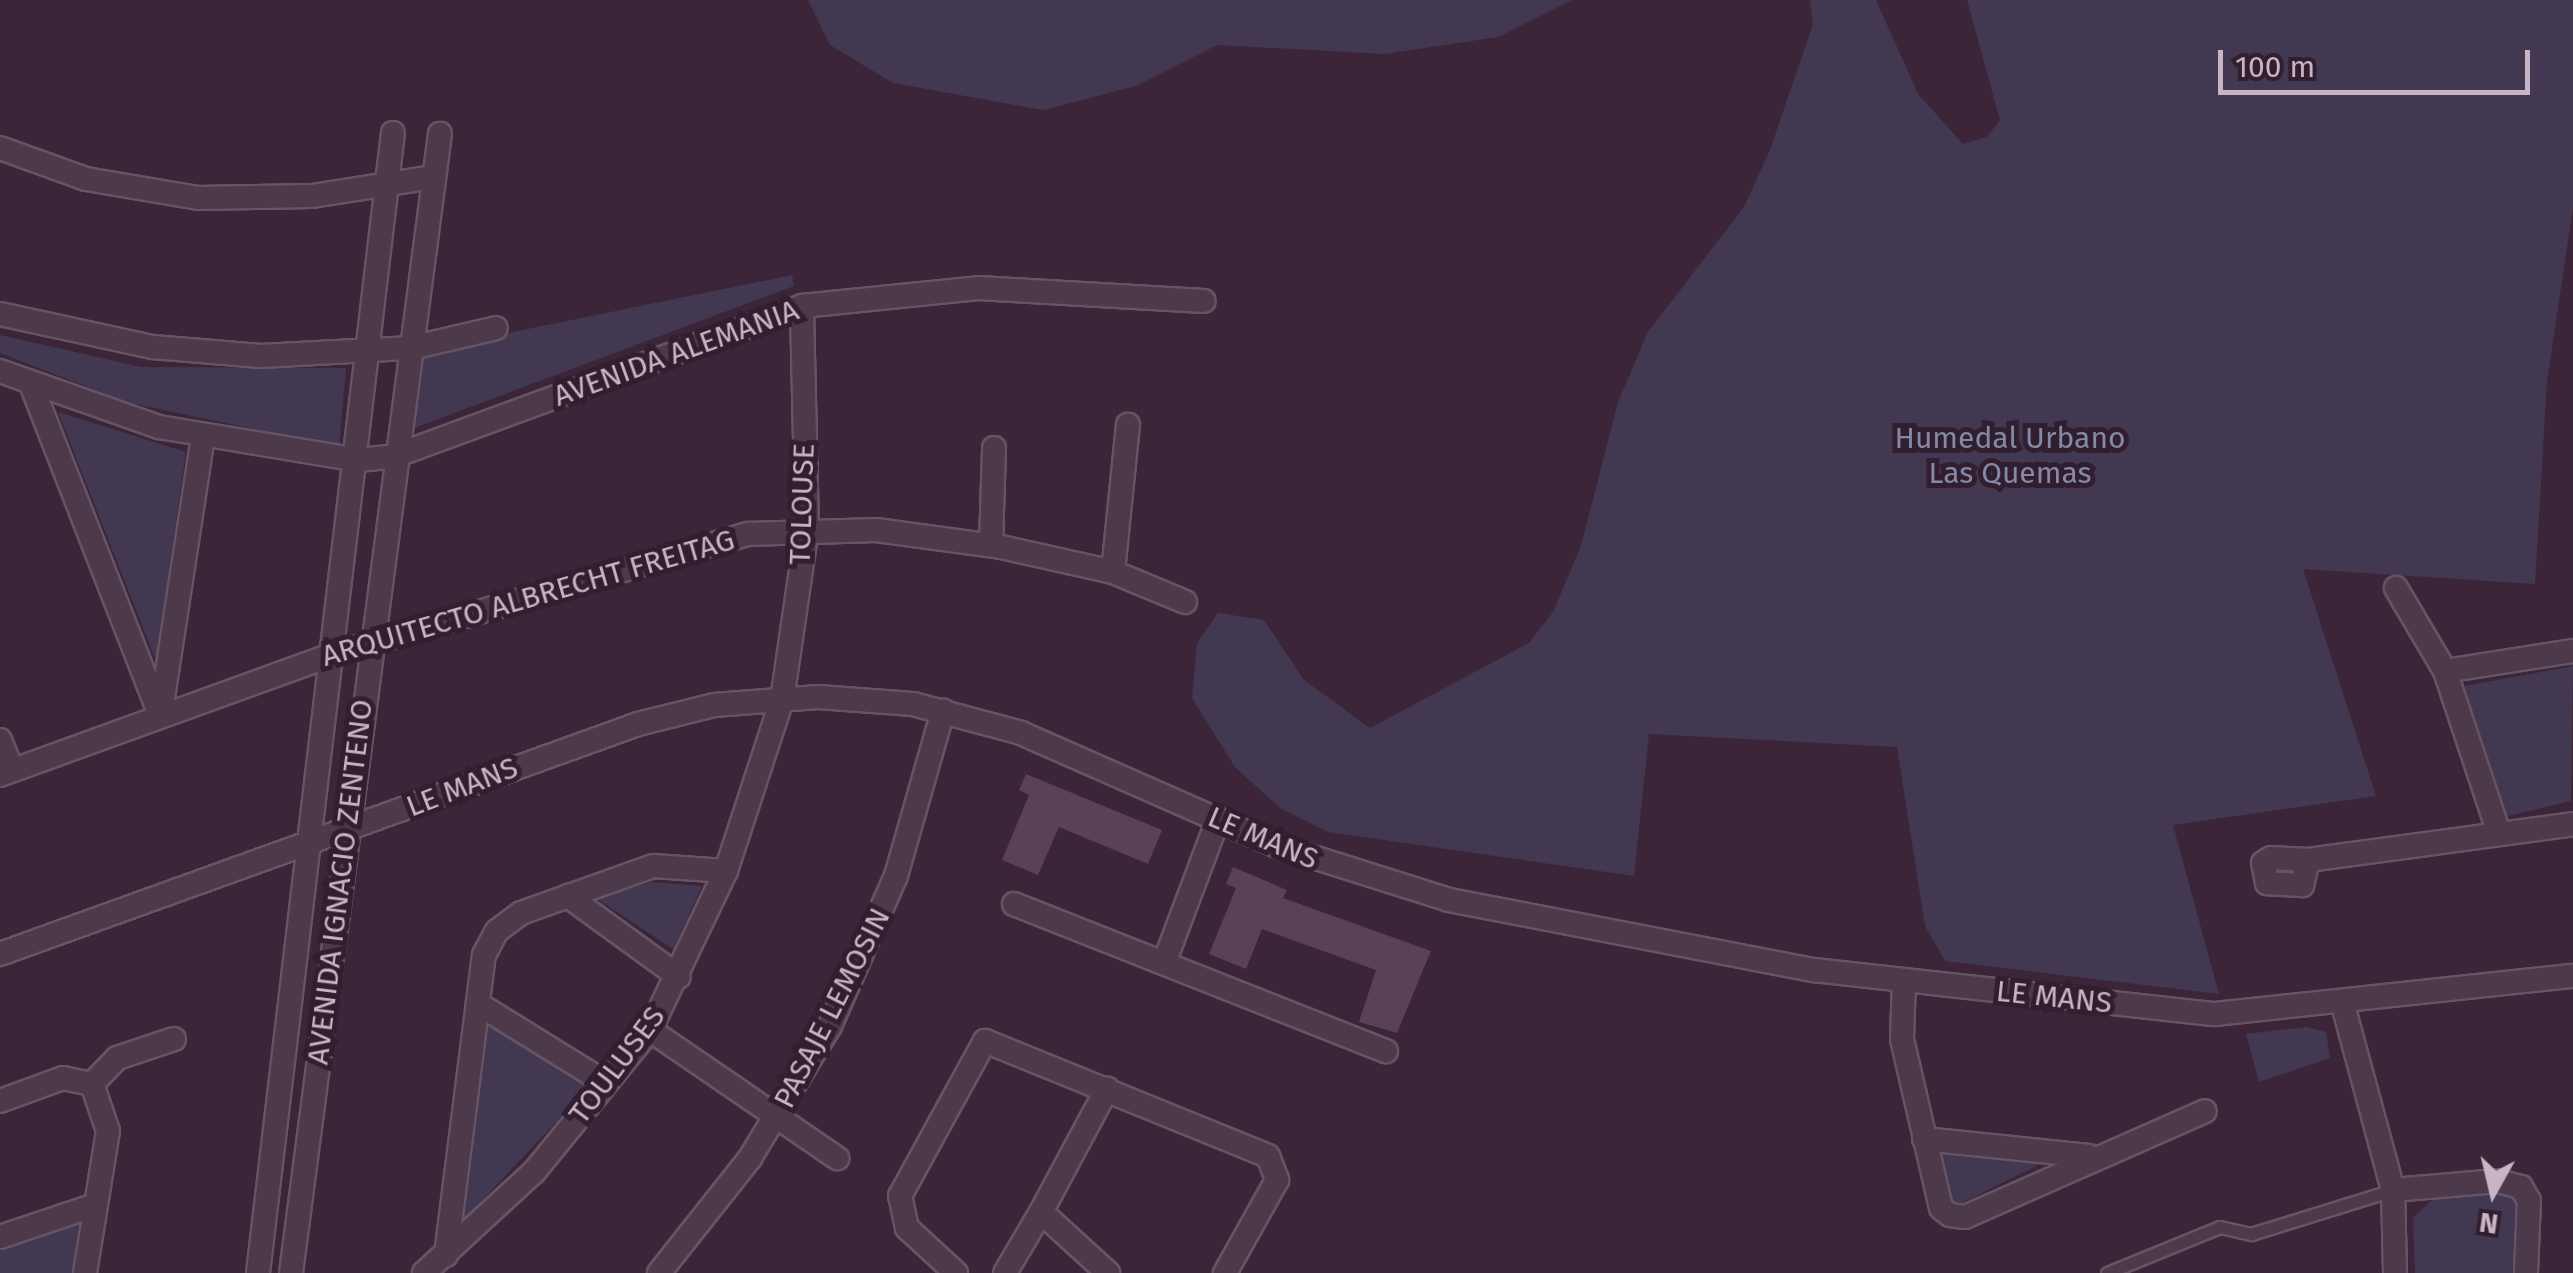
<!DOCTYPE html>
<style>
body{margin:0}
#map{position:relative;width:2573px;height:1273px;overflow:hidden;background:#3c2538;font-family:"Fira Sans",sans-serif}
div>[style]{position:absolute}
.green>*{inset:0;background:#433851}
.building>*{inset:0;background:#5b4157}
.roads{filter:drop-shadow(2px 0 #675463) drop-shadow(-2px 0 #675463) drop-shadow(0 2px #675463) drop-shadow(0 -2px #675463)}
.service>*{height:11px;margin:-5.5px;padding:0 5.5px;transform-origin:5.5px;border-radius:5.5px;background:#4c3949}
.minor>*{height:22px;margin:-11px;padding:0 11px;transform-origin:11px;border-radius:11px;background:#4c3949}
span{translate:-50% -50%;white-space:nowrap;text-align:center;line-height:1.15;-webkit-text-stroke:10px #311e2e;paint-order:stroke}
.street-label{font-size:30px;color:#c8b4c3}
.park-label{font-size:30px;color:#8389a7}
.north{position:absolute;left:2443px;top:1143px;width:100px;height:100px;-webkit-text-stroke:8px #311e2e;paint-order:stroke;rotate:188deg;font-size:28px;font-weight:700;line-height:40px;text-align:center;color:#c8b4c3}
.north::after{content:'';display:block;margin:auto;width:35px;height:45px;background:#c8b4c3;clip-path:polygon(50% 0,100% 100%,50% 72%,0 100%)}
.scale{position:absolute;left:2218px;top:50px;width:312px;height:45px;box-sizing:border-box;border:5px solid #c8b4c3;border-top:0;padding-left:12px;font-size:30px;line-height:35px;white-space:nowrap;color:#c8b4c3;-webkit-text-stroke:8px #311e2e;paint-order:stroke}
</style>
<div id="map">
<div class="green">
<i style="clip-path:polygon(808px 0,1572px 0,1498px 37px,1385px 54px,1217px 45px,1136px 86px,1043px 110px,893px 83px,830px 45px)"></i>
<i style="clip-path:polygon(1810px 0,1876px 0,1918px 94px,1963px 144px,1987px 137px,2000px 120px,1967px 0,2573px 0,2573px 208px,2547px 381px,2535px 584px,2303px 569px,2376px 796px,2173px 825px,2219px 994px,1945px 961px,1925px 926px,1897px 747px,1649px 734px,1634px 876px,1328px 832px,1280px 808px,1235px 767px,1192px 698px,1197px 643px,1218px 613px,1264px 620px,1304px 680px,1370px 728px,1529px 643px,1553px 612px,1581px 546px,1618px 402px,1648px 332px,1744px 207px,1770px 150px,1813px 24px)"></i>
<i style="clip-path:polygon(792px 275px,794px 286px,414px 428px,425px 350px)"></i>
<i style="clip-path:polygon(0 335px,141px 367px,346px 368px,339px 447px,126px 402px,0 353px)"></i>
<i style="clip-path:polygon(58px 412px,186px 452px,156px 661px)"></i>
<i style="clip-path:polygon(2573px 666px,2571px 801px,2504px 817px,2464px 686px)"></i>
<i style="clip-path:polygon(652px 882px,702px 886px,673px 949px,596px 898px)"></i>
<i style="clip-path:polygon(489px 1022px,593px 1083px,459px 1225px)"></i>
<i style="clip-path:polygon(2306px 1027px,2326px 1032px,2330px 1058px,2259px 1082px,2246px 1034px)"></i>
<i style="clip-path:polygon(1931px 1146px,2052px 1158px,1958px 1205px,1945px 1198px)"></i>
<i style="clip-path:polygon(2484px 1188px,2515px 1194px,2524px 1211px,2519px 1273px,2415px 1273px,2413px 1218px,2433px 1199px)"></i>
<i style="clip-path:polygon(82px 1220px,74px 1273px,0 1273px,0 1251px)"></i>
</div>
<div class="building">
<i style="clip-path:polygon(1026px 774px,1162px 830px,1148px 864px,1059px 827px,1038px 875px,1002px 860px,1029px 795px,1019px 790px)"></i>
<i style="clip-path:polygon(1233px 867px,1287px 890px,1283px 898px,1431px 951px,1397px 1033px,1359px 1022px,1376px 970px,1262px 929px,1246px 969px,1209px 954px,1236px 888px,1226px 884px)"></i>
</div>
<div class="roads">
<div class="service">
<i style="left:2107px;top:1273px;width:122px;rotate:-22.2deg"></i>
<i style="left:2220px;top:1227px;width:32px;rotate:13deg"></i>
<i style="left:2251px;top:1234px;width:149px;rotate:-17.2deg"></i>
</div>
<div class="minor">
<i style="left:0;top:148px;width:91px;rotate:19.8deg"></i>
<i style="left:86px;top:179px;width:114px;rotate:9.6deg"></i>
<i style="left:198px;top:198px;width:114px;rotate:-1deg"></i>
<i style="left:312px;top:196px;width:122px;rotate:-8.9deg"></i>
<i style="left:0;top:314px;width:157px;rotate:12.2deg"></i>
<i style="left:153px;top:347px;width:108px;rotate:4.8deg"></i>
<i style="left:261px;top:356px;width:150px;rotate:-3.1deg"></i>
<i style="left:411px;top:348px;width:87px;rotate:-13.2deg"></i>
<i style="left:0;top:371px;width:169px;rotate:19.4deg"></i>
<i style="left:159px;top:427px;width:203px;rotate:9.4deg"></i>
<i style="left:359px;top:460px;width:36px;rotate:-6deg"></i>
<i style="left:395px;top:456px;width:434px;rotate:-20.2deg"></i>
<i style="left:802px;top:306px;width:177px;rotate:-5.8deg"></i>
<i style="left:978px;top:288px;width:226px;rotate:3.3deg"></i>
<i style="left:31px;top:384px;width:355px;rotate:68.7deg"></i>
<i style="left:991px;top:545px;width:97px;rotate:-88.2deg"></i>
<i style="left:1113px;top:572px;width:148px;rotate:-84.2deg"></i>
<i style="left:2396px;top:588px;width:96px;rotate:59.4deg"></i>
<i style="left:2445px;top:671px;width:171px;rotate:71.6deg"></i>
<i style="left:2445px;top:671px;width:130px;rotate:-8.9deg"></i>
<i style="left:161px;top:711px;width:277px;rotate:-81.3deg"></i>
<i style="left:0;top:740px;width:32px;rotate:68deg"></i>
<i style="left:0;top:775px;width:352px;rotate:-19.9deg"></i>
<i style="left:331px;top:655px;width:434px;rotate:-16.2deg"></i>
<i style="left:748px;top:534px;width:128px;rotate:-1.8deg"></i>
<i style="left:876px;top:530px;width:126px;rotate:7.7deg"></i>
<i style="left:1001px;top:547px;width:115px;rotate:12.6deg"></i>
<i style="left:1113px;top:572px;width:78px;rotate:22.6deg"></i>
<i style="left:2308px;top:860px;width:26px;rotate:103deg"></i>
<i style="left:2302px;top:885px;width:35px;rotate:-177deg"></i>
<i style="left:2267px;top:883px;width:20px;rotate:-101deg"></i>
<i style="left:2263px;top:863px;width:9px;rotate:-32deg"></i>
<i style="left:2271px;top:858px;width:37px;rotate:3deg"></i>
<i style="left:2308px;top:860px;width:267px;rotate:-7.7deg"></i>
<i style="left:568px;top:896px;width:137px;rotate:36.1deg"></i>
<i style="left:1014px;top:904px;width:400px;rotate:21.6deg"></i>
<i style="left:0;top:954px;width:678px;rotate:-19.82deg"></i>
<i style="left:638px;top:724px;width:78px;rotate:-14deg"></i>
<i style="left:714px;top:705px;width:104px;rotate:-4.4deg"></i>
<i style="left:818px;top:697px;width:95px;rotate:4.2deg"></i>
<i style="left:913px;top:704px;width:112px;rotate:15deg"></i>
<i style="left:1021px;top:733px;width:278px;rotate:23.8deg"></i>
<i style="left:1275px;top:845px;width:182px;rotate:17.5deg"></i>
<i style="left:1449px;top:900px;width:372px;rotate:10.9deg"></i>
<i style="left:1814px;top:970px;width:403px;rotate:6.3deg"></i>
<i style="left:2215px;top:1014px;width:360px;rotate:-6.1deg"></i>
<i style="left:1164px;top:963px;width:154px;rotate:-69.4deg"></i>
<i style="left:1904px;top:981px;width:58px;rotate:92deg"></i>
<i style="left:1902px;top:1039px;width:173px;rotate:77deg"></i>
<i style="left:1941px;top:1208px;width:11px;rotate:38deg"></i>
<i style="left:1950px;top:1215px;width:15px;rotate:8deg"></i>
<i style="left:1965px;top:1217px;width:262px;rotate:-23.8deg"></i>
<i style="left:478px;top:1004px;width:150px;rotate:31.7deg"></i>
<i style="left:2343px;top:1005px;width:192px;rotate:74.9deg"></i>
<i style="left:2393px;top:1190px;width:83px;rotate:88.6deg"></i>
<i style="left:650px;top:1030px;width:227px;rotate:34.4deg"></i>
<i style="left:0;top:1101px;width:67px;rotate:-20.1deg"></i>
<i style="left:63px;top:1078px;width:30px;rotate:12deg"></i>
<i style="left:92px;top:1084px;width:36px;rotate:-46deg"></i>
<i style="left:117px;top:1058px;width:60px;rotate:-18.4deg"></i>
<i style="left:1924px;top:1139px;width:166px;rotate:5.9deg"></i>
<i style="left:2393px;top:1190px;width:105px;rotate:-4.9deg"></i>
<i style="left:2498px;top:1181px;width:24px;rotate:15deg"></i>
<i style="left:2521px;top:1187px;width:16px;rotate:60deg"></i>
<i style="left:2529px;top:1201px;width:72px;rotate:92.4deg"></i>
<i style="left:1041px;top:1212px;width:140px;rotate:-61.8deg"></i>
<i style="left:0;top:1237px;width:100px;rotate:-18.6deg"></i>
<i style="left:446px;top:1255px;width:302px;rotate:-82.8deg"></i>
<i style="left:484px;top:955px;width:27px;rotate:-62deg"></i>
<i style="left:497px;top:931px;width:30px;rotate:-37deg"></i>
<i style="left:521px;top:913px;width:140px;rotate:-19.6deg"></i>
<i style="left:653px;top:866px;width:73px;rotate:3.9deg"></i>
<i style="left:85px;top:1273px;width:144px;rotate:-80.8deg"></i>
<i style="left:108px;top:1131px;width:50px;rotate:-108.8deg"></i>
<i style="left:258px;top:1273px;width:1148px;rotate:-83.25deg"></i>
<i style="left:291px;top:1273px;width:1149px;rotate:-82.55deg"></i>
<i style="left:424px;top:1273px;width:149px;rotate:-42.6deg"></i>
<i style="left:534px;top:1172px;width:183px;rotate:-50.8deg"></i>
<i style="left:650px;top:1030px;width:176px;rotate:-64.5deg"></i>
<i style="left:726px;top:871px;width:180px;rotate:-71.9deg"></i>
<i style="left:782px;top:700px;width:173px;rotate:-81.7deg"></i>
<i style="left:807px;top:529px;width:223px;rotate:-91.3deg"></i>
<i style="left:659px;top:1273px;width:147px;rotate:-51.6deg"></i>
<i style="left:750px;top:1158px;width:154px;rotate:-58.8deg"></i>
<i style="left:830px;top:1026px;width:164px;rotate:-66.3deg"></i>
<i style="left:896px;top:876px;width:172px;rotate:-74.1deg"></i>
<i style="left:956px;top:1273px;width:67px;rotate:-137.4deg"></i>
<i style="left:907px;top:1228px;width:33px;rotate:-102deg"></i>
<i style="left:900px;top:1196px;width:177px;rotate:-61.3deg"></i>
<i style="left:985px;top:1041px;width:305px;rotate:22.1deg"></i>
<i style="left:1268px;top:1156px;width:26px;rotate:69deg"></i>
<i style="left:1277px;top:1180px;width:107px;rotate:119.2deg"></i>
<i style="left:1005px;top:1273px;width:71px;rotate:-59.5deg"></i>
<i style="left:1041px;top:1212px;width:91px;rotate:42.3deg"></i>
</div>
</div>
<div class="street-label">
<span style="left:676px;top:353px;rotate:-20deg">AVENIDA ALEMANIA</span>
<span style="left:802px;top:504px;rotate:-88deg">TOLOUSE</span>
<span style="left:528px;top:598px;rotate:-16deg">ARQUITECTO ALBRECHT FREITAG</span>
<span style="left:462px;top:787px;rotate:-21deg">LE MANS</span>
<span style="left:1263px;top:838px;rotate:23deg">LE MANS</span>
<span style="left:340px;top:882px;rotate:-83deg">AVENIDA IGNACIO ZENTENO</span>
<span style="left:2054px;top:997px;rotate:6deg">LE MANS</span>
<span style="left:832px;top:1008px;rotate:-63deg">PASAJE LEMOSIN</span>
<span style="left:617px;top:1065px;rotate:-53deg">TOULUSES</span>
</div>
<div class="park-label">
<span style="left:2010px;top:455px">Humedal Urbano<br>Las Quemas</span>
</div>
<div class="north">N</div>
<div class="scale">100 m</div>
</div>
